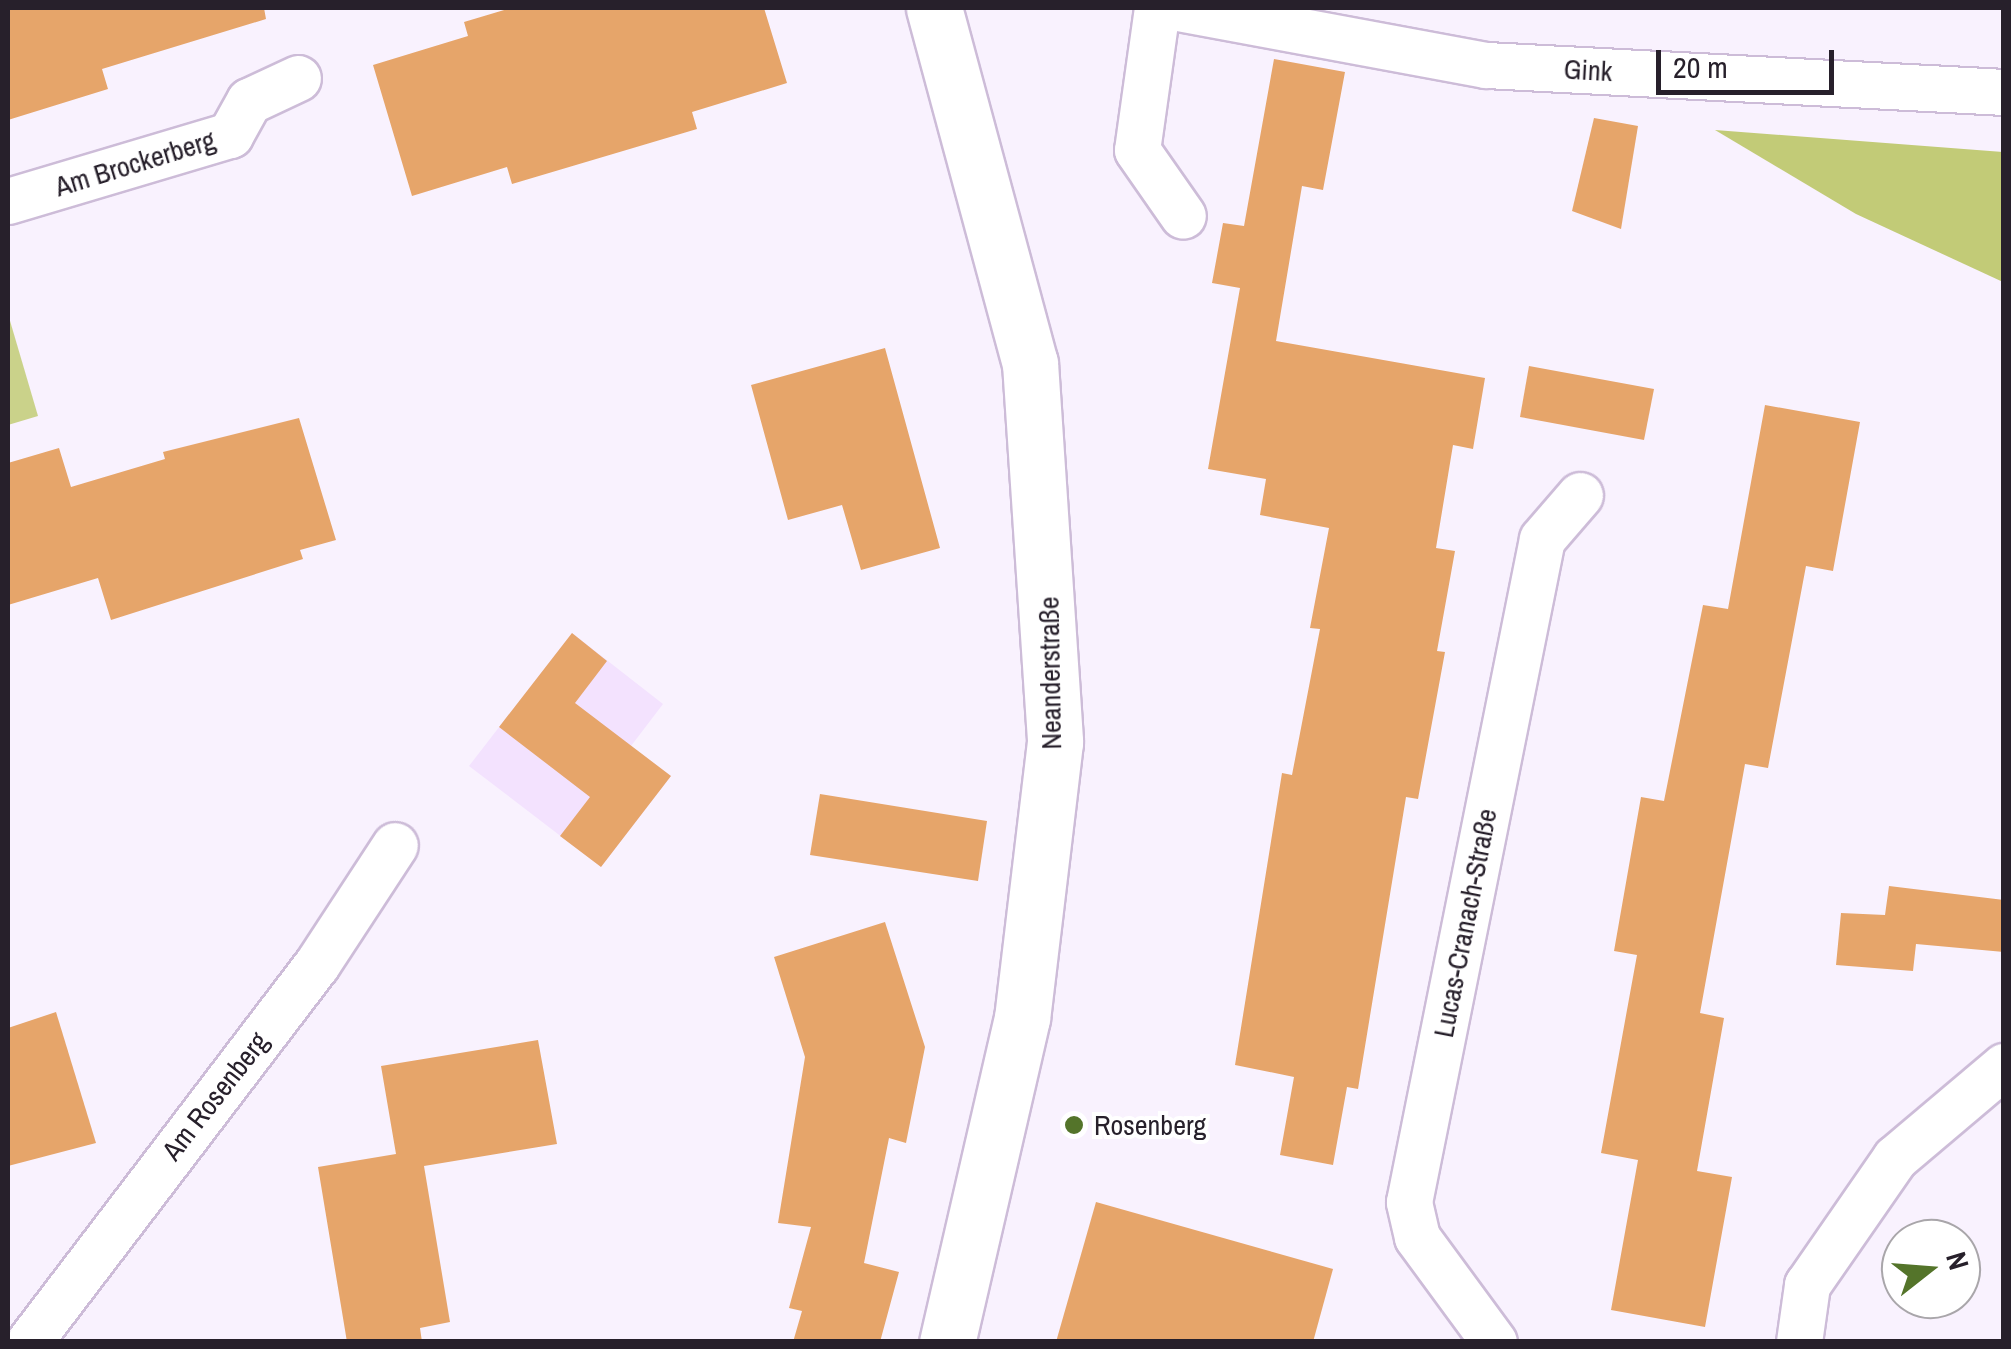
<!DOCTYPE html>
<meta charset="utf-8">
<style>
body{margin:0}
#map{position:relative;width:2011px;height:1349px;overflow:hidden;background:#f9f2fe;font-family:"Archivo Narrow",sans-serif}
div>[style]{position:absolute}
.built>*{inset:0;background:#f3e2fe}
.green>*{inset:0;background:#cad28a}
.forest>*{inset:0;background:#c2cb77}
.building>*{inset:0;background:#e6a56a}
.roads{filter:drop-shadow(2px 0 #cdbcd8) drop-shadow(-2px 0 #cdbcd8) drop-shadow(0 2px #cdbcd8) drop-shadow(0 -2px #cdbcd8)}
.street>*{height:45px;margin:-22.5px;padding:0 22.5px;transform-origin:22.5px;border-radius:22.5px;background:#fff}
.secondary>*{height:55px;margin:-27.5px;padding:0 27.5px;transform-origin:27.5px;border-radius:27.5px;background:#fff}
.dots>*{width:28px;height:28px;translate:-50% -50%;box-sizing:border-box;border:5px solid #fff;border-radius:50%}
span{translate:-50% -50%;white-space:nowrap;text-align:center;line-height:1.15;-webkit-text-stroke:8px #fff;paint-order:stroke}
.street-label{font-size:28px;color:#27202b}
.poi-label{font-size:28px;color:#27202b}
.left{translate:0 -50%;text-align:left}
.frame{position:absolute;inset:0;border:10px solid #27202b;pointer-events:none}
.north{position:absolute;left:1881px;top:1219px;width:100px;height:100px;box-sizing:border-box;background:#fff;border:2px solid #a9a6aa;border-radius:50%;rotate:73deg;font-size:28px;font-weight:700;line-height:40px;text-align:center;color:#27202b}
.north::after{content:'';display:block;margin:auto;width:35px;height:45px;background:#54742a;clip-path:polygon(50% 0,100% 100%,50% 72%,0 100%)}
.scale{position:absolute;left:1656px;top:50px;width:178px;height:45px;box-sizing:border-box;border:5px solid #27202b;border-top:0;padding-left:12px;font-size:30px;line-height:35px;white-space:nowrap;color:#27202b;-webkit-text-stroke:8px #fff;paint-order:stroke}
</style>
<div id="map">
<div class="built">
<i style="clip-path:polygon(572px 633px,663px 704px,631px 746px,671px 776px,601px 867px,469px 766px)"></i>
</div>
<div class="green">
<i style="clip-path:polygon(8px 314px,38px 416px,8px 425px)"></i>
</div>
<div class="forest">
<i style="clip-path:polygon(1715px 130px,2003px 152px,2003px 282px,1856px 214px)"></i>
</div>
<div class="building">
<i style="clip-path:polygon(8px 8px,264px 8px,266px 19px,102px 69px,108px 89px,8px 120px)"></i>
<i style="clip-path:polygon(511px 8px,764px 8px,787px 83px,692px 112px,697px 129px,512px 184px,507px 167px,412px 196px,373px 65px,468px 36px,464px 22px)"></i>
<i style="clip-path:polygon(1274px 59px,1345px 72px,1323px 190px,1302px 186px,1276px 341px,1485px 378px,1473px 449px,1453px 445px,1436px 548px,1455px 551px,1437px 651px,1445px 652px,1418px 799px,1406px 797px,1358px 1089px,1347px 1087px,1333px 1165px,1280px 1155px,1294px 1077px,1235px 1065px,1282px 773px,1292px 775px,1320px 629px,1310px 628px,1329px 528px,1260px 515px,1266px 479px,1208px 469px,1240px 288px,1212px 283px,1223px 223px,1244px 226px)"></i>
<i style="clip-path:polygon(1594px 118px,1638px 126px,1621px 229px,1572px 211px)"></i>
<i style="clip-path:polygon(885px 348px,940px 548px,861px 570px,842px 505px,788px 520px,751px 385px)"></i>
<i style="clip-path:polygon(1529px 366px,1654px 389px,1644px 440px,1520px 417px)"></i>
<i style="clip-path:polygon(1765px 405px,1860px 422px,1833px 571px,1806px 566px,1768px 768px,1745px 764px,1700px 1013px,1724px 1018px,1697px 1171px,1732px 1177px,1705px 1327px,1611px 1310px,1638px 1160px,1601px 1153px,1637px 955px,1614px 951px,1641px 797px,1664px 801px,1703px 605px,1728px 609px)"></i>
<i style="clip-path:polygon(299px 418px,336px 540px,300px 550px,303px 559px,111px 620px,98px 578px,8px 605px,8px 463px,59px 448px,71px 487px,165px 459px,163px 452px)"></i>
<i style="clip-path:polygon(572px 633px,607px 661px,575px 703px,671px 776px,601px 867px,560px 836px,590px 797px,499px 727px)"></i>
<i style="clip-path:polygon(820px 794px,987px 821px,978px 881px,810px 855px)"></i>
<i style="clip-path:polygon(1889px 886px,2004px 900px,2004px 952px,1916px 944px,1913px 971px,1836px 965px,1841px 913px,1885px 915px)"></i>
<i style="clip-path:polygon(885px 922px,925px 1047px,906px 1143px,889px 1138px,864px 1263px,899px 1272px,880px 1342px,793px 1342px,802px 1311px,789px 1308px,811px 1227px,778px 1223px,805px 1057px,774px 957px)"></i>
<i style="clip-path:polygon(56px 1012px,96px 1143px,8px 1166px,8px 1028px)"></i>
<i style="clip-path:polygon(538px 1040px,557px 1144px,424px 1166px,450px 1322px,420px 1328px,422px 1342px,347px 1342px,318px 1167px,396px 1154px,381px 1066px)"></i>
<i style="clip-path:polygon(1096px 1202px,1333px 1269px,1313px 1342px,1056px 1342px)"></i>
</div>
<div class="roads">
<div class="street">
<i style="left:1157px;top:8px;width:143px;rotate:98deg"></i>
<i style="left:1137px;top:150px;width:80px;rotate:55.1deg"></i>
<i style="left:1178px;top:8px;width:313px;rotate:10.5deg"></i>
<i style="left:1486px;top:65px;width:519px;rotate:2.98deg"></i>
<i style="left:8px;top:201px;width:232px;rotate:-16.6deg"></i>
<i style="left:230px;top:135px;width:39px;rotate:-61deg"></i>
<i style="left:249px;top:101px;width:54px;rotate:-25.1deg"></i>
<i style="left:29px;top:1342px;width:475px;rotate:-52.7deg"></i>
<i style="left:317px;top:964px;width:142px;rotate:-56.8deg"></i>
<i style="left:1494px;top:1342px;width:130px;rotate:-126.3deg"></i>
<i style="left:1417px;top:1237px;width:36px;rotate:-103deg"></i>
<i style="left:1409px;top:1202px;width:676px;rotate:-78.66deg"></i>
<i style="left:1542px;top:539px;width:58px;rotate:-49.2deg"></i>
<i style="left:1799px;top:1342px;width:58px;rotate:-82deg"></i>
<i style="left:1807px;top:1285px;width:155px;rotate:-55.3deg"></i>
<i style="left:1895px;top:1158px;width:143px;rotate:-40.2deg"></i>
</div>
<div class="secondary">
<i style="left:934px;top:8px;width:368px;rotate:74.9deg"></i>
<i style="left:1030px;top:363px;width:380px;rotate:86.2deg"></i>
<i style="left:1055px;top:742px;width:278px;rotate:96.8deg"></i>
<i style="left:1022px;top:1018px;width:333px;rotate:103deg"></i>
</div>
</div>
<div class="dots">
<i style="left:1074px;top:1125px;background:#54742a"></i>
</div>
<div class="street-label">
<span style="left:1588px;top:70px;rotate:3deg">Gink</span>
<span style="left:135px;top:163px;rotate:-17deg">Am Brockerberg</span>
<span style="left:1050px;top:673px;rotate:-91deg">Neanderstraße</span>
<span style="left:1465px;top:923px;rotate:-79deg">Lucas-Cranach-Straße</span>
<span style="left:215px;top:1096px;rotate:-52deg">Am Rosenberg</span>
</div>
<div class="poi-label">
<span class="left" style="left:1094px;top:1125px">Rosenberg</span>
</div>
<div class="frame"></div>
<div class="north">N</div>
<div class="scale">20 m</div>
</div>
